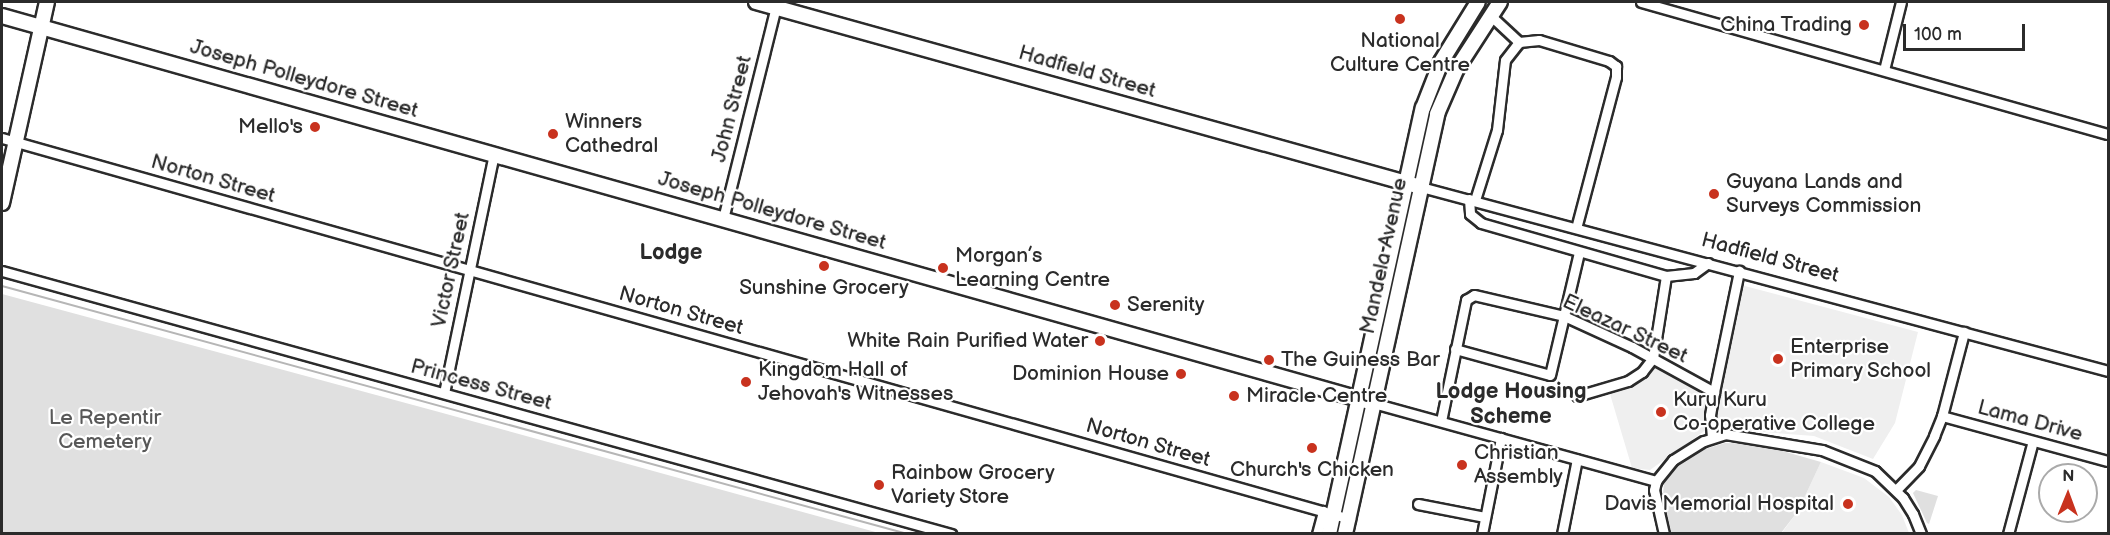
<!DOCTYPE html>
<meta charset="utf-8">
<style>
body{margin:0}
#map{position:relative;width:2110px;height:535px;overflow:hidden;background:#fff;font-family:"Balsamiq Sans",sans-serif}
div>[style]{position:absolute}
.built>*{inset:0;background:#efefef}
.green>*{inset:0;background:#e0e0e0}
.stream>*{height:2px;margin:-1px;padding:0 1px;transform-origin:1px;border-radius:1px;background:#b6b6b6}
.roads{filter:drop-shadow(2px 0 #2b2b2b) drop-shadow(-2px 0 #2b2b2b) drop-shadow(0 2px #2b2b2b) drop-shadow(0 -2px #2b2b2b)}
.street>*{height:9px;margin:-4.5px;padding:0 4.5px;transform-origin:4.5px;border-radius:4.5px;background:#fff}
.secondary>*{height:14px;margin:-7px;padding:0 7px;transform-origin:7px;border-radius:7px;background:#fff}
.dots>*{width:16px;height:16px;translate:-50% -50%;box-sizing:border-box;border:3px solid #fff;border-radius:50%}
span{translate:-50% -50%;white-space:nowrap;text-align:center;line-height:1.15;-webkit-text-stroke:4.5px #fff;paint-order:stroke}
.poi-label{font-size:21px;color:#2b2b2b}
.right{translate:-100% -50%;text-align:right}
.left{translate:0 -50%;text-align:left}
.street-label{font-size:21px;color:#2b2b2b}
.park-label{font-size:21px;color:#585858}
.neighbourhood-label{font-size:22px;color:#2b2b2b;font-weight:700}
.frame{position:absolute;inset:0;border:3px solid #2b2b2b;pointer-events:none}
.north{position:absolute;left:2038px;top:463px;width:60px;height:60px;box-sizing:border-box;background:#fff;border:2px solid #aaa;border-radius:50%;rotate:1deg;font-size:16px;font-weight:700;line-height:24px;text-align:center;color:#2b2b2b}
.north::after{content:'';display:block;margin:auto;width:21px;height:27px;background:#c8321e;clip-path:polygon(50% 0,100% 100%,50% 72%,0 100%)}
.scale{position:absolute;left:1903px;top:24px;width:122px;height:27px;box-sizing:border-box;border:3px solid #2b2b2b;border-top:0;padding-left:8px;font-size:18px;line-height:21px;white-space:nowrap;color:#2b2b2b;-webkit-text-stroke:4px #fff;paint-order:stroke}
</style>
<div id="map">
<div class="built">
<i style="clip-path:polygon(1741px 285px,1918px 332px,1895px 423px,1873px 459px,1814px 436px,1726px 429px,1716px 424px,1716px 407px)"></i>
<i style="clip-path:polygon(1654px 365px,1707px 394px,1707px 429px,1650px 470px,1632px 468px,1610px 394px,1649px 374px)"></i>
<i style="clip-path:polygon(1821px 462px,1864px 478px,1889px 497px,1902px 515px,1909px 533px,1781px 534px,1798px 511px)"></i>
</div>
<div class="green">
<i style="clip-path:polygon(2px 294px,439px 412px,879px 533px,2px 533px)"></i>
<i style="clip-path:polygon(1725px 443px,1758px 444px,1821px 462px,1798px 511px,1781px 533px,1671px 533px,1663px 497px,1664px 481px,1676px 467px,1695px 452px)"></i>
<i style="clip-path:polygon(1916px 490px,1938px 496px,1929px 524px,1927px 523px,1913px 493px)"></i>
</div>
<div class="stream">
<i style="left:2px;top:286px;width:938px;rotate:15.32deg"></i>
</div>
<div class="roads">
<div class="street">
<i style="left:1641px;top:2px;width:485px;rotate:15.8deg"></i>
<i style="left:1490px;top:15px;width:40px;rotate:43deg"></i>
<i style="left:1884px;top:70px;width:70px;rotate:-76deg"></i>
<i style="left:2px;top:138px;width:1401px;rotate:15.78deg"></i>
<i style="left:1421px;top:187px;width:711px;rotate:14.99deg"></i>
<i style="left:1469px;top:199px;width:15px;rotate:86deg"></i>
<i style="left:1470px;top:214px;width:14px;rotate:39deg"></i>
<i style="left:1481px;top:223px;width:192px;rotate:16deg"></i>
<i style="left:1666px;top:276px;width:28px;rotate:-6deg"></i>
<i style="left:1694px;top:273px;width:17px;rotate:-36deg"></i>
<i style="left:1475px;top:200px;width:73px;rotate:-72.6deg"></i>
<i style="left:1497px;top:130px;width:70px;rotate:-83.5deg"></i>
<i style="left:1505px;top:60px;width:23px;rotate:-52deg"></i>
<i style="left:1519px;top:42px;width:20px;rotate:-6deg"></i>
<i style="left:1539px;top:40px;width:73px;rotate:16.7deg"></i>
<i style="left:1609px;top:61px;width:9px;rotate:36deg"></i>
<i style="left:1616px;top:66px;width:11px;rotate:90deg"></i>
<i style="left:1616px;top:77px;width:156px;rotate:104.8deg"></i>
<i style="left:723px;top:219px;width:219px;rotate:-76deg"></i>
<i style="left:2px;top:271px;width:985px;rotate:15.49deg"></i>
<i style="left:1455px;top:349px;width:98px;rotate:15.3deg"></i>
<i style="left:1550px;top:375px;width:126px;rotate:-76.7deg"></i>
<i style="left:444px;top:393px;width:244px;rotate:-78.2deg"></i>
<i style="left:1577px;top:396px;width:53px;rotate:-16.4deg"></i>
<i style="left:1628px;top:381px;width:17px;rotate:-33deg"></i>
<i style="left:1642px;top:372px;width:18px;rotate:-52deg"></i>
<i style="left:1653px;top:358px;width:83px;rotate:-81deg"></i>
<i style="left:1373px;top:403px;width:294px;rotate:15.4deg"></i>
<i style="left:1942px;top:416px;width:172px;rotate:15.2deg"></i>
<i style="left:1441px;top:421px;width:124px;rotate:-78.3deg"></i>
<i style="left:1466px;top:300px;width:9px;rotate:-32deg"></i>
<i style="left:1474px;top:295px;width:92px;rotate:13.1deg"></i>
<i style="left:1564px;top:316px;width:75px;rotate:24.5deg"></i>
<i style="left:1632px;top:347px;width:94px;rotate:28.8deg"></i>
<i style="left:1712px;top:437px;width:22px;rotate:-95deg"></i>
<i style="left:1710px;top:415px;width:23px;rotate:-80deg"></i>
<i style="left:1714px;top:392px;width:124px;rotate:-78.3deg"></i>
<i style="left:1896px;top:490px;width:33px;rotate:-46deg"></i>
<i style="left:1919px;top:466px;width:34px;rotate:-63deg"></i>
<i style="left:1934px;top:436px;width:22px;rotate:-68deg"></i>
<i style="left:1942px;top:416px;width:87px;rotate:-75.3deg"></i>
<i style="left:1418px;top:504px;width:68px;rotate:11deg"></i>
<i style="left:1317px;top:534px;width:24px;rotate:-75deg"></i>
<i style="left:1482px;top:534px;width:98px;rotate:-78.8deg"></i>
<i style="left:1562px;top:534px;width:76px;rotate:-78.7deg"></i>
<i style="left:1664px;top:534px;width:45px;rotate:-102.8deg"></i>
<i style="left:1654px;top:490px;width:9px;rotate:-77deg"></i>
<i style="left:1656px;top:481px;width:27px;rotate:-51deg"></i>
<i style="left:1673px;top:460px;width:36px;rotate:-32deg"></i>
<i style="left:1704px;top:441px;width:22px;rotate:-18deg"></i>
<i style="left:1725px;top:434px;width:98px;rotate:9.4deg"></i>
<i style="left:1822px;top:450px;width:57px;rotate:21.6deg"></i>
<i style="left:1875px;top:471px;width:39px;rotate:44deg"></i>
<i style="left:1903px;top:498px;width:19px;rotate:58deg"></i>
<i style="left:1913px;top:514px;width:22px;rotate:68deg"></i>
<i style="left:2008px;top:534px;width:96px;rotate:-75deg"></i>
</div>
<div class="secondary">
<i style="left:756px;top:2px;width:690px;rotate:15.55deg"></i>
<i style="left:2px;top:16px;width:1425px;rotate:15.76deg"></i>
<i style="left:2px;top:203px;width:206px;rotate:-77.4deg"></i>
<i style="left:1329px;top:534px;width:436px;rotate:-77.6deg"></i>
<i style="left:1423px;top:108px;width:49px;rotate:-68.6deg"></i>
<i style="left:1441px;top:62px;width:70px;rotate:-58.3deg"></i>
<i style="left:1345px;top:534px;width:430px;rotate:-77.6deg"></i>
<i style="left:1437px;top:114px;width:48px;rotate:-66.6deg"></i>
<i style="left:1456px;top:70px;width:81px;rotate:-57.1deg"></i>
</div>
</div>
<div class="dots">
<i style="left:1400px;top:19px;background:#c8321e"></i>
<i style="left:1864px;top:25px;background:#c8321e"></i>
<i style="left:315px;top:127px;background:#c8321e"></i>
<i style="left:553px;top:134px;background:#c8321e"></i>
<i style="left:1714px;top:194px;background:#c8321e"></i>
<i style="left:824px;top:266px;background:#c8321e"></i>
<i style="left:943px;top:268px;background:#c8321e"></i>
<i style="left:1115px;top:305px;background:#c8321e"></i>
<i style="left:1100px;top:341px;background:#c8321e"></i>
<i style="left:1778px;top:359px;background:#c8321e"></i>
<i style="left:1269px;top:360px;background:#c8321e"></i>
<i style="left:1181px;top:374px;background:#c8321e"></i>
<i style="left:746px;top:382px;background:#c8321e"></i>
<i style="left:1234px;top:396px;background:#c8321e"></i>
<i style="left:1661px;top:412px;background:#c8321e"></i>
<i style="left:1312px;top:448px;background:#c8321e"></i>
<i style="left:1462px;top:465px;background:#c8321e"></i>
<i style="left:879px;top:485px;background:#c8321e"></i>
<i style="left:1848px;top:504px;background:#c8321e"></i>
</div>
<div class="poi-label">
<span class="right" style="left:1852px;top:25px">China Trading</span>
<span style="left:1400px;top:53px">National<br>Culture Centre</span>
<span class="left" style="left:565px;top:134px">Winners<br>Cathedral</span>
<span class="right" style="left:303px;top:127px">Mello's</span>
<span class="left" style="left:1726px;top:194px">Guyana Lands and<br>Surveys Commission</span>
<span class="left" style="left:955px;top:268px">Morgan’s<br>Learning Centre</span>
<span style="left:824px;top:288px">Sunshine Grocery</span>
<span class="left" style="left:1127px;top:305px">Serenity</span>
<span class="right" style="left:1088px;top:341px">White Rain Purified Water</span>
<span class="left" style="left:1790px;top:359px">Enterprise<br>Primary School</span>
<span class="left" style="left:1281px;top:360px">The Guiness Bar</span>
<span class="left" style="left:758px;top:382px">Kingdom Hall of<br>Jehovah's Witnesses</span>
<span class="right" style="left:1169px;top:374px">Dominion House</span>
<span class="left" style="left:1246px;top:396px">Miracle Centre</span>
<span class="left" style="left:1673px;top:412px">Kuru Kuru<br>Co-operative College</span>
<span class="left" style="left:1474px;top:465px">Christian<br>Assembly</span>
<span style="left:1312px;top:470px">Church's Chicken</span>
<span class="left" style="left:891px;top:485px">Rainbow Grocery<br>Variety Store</span>
<span class="right" style="left:1834px;top:504px">Davis Memorial Hospital</span>
</div>
<div class="street-label">
<span style="left:1087px;top:72px;rotate:16deg">Hadfield Street</span>
<span style="left:304px;top:79px;rotate:16deg">Joseph Polleydore Street</span>
<span style="left:732px;top:109px;rotate:-76deg">John Street</span>
<span style="left:213px;top:179px;rotate:16deg">Norton Street</span>
<span style="left:772px;top:211px;rotate:16deg">Joseph Polleydore Street</span>
<span style="left:1384px;top:256px;rotate:-78deg">Mandela Avenue</span>
<span style="left:1770px;top:258px;rotate:15deg">Hadfield Street</span>
<span style="left:451px;top:270px;rotate:-78deg">Victor Street</span>
<span style="left:681px;top:311px;rotate:16deg">Norton Street</span>
<span style="left:1625px;top:329px;rotate:25deg">Eleazar Street</span>
<span style="left:481px;top:385px;rotate:15deg">Princess Street</span>
<span style="left:2030px;top:421px;rotate:15deg">Lama Drive</span>
<span style="left:1148px;top:443px;rotate:16deg">Norton Street</span>
</div>
<div class="park-label">
<span style="left:105px;top:430px">Le Repentir<br>Cemetery</span>
</div>
<div class="neighbourhood-label">
<span style="left:671px;top:253px">Lodge</span>
<span style="left:1511px;top:404px">Lodge Housing<br>Scheme</span>
</div>
<div class="frame"></div>
<div class="north">N</div>
<div class="scale">100 m</div>
</div>
